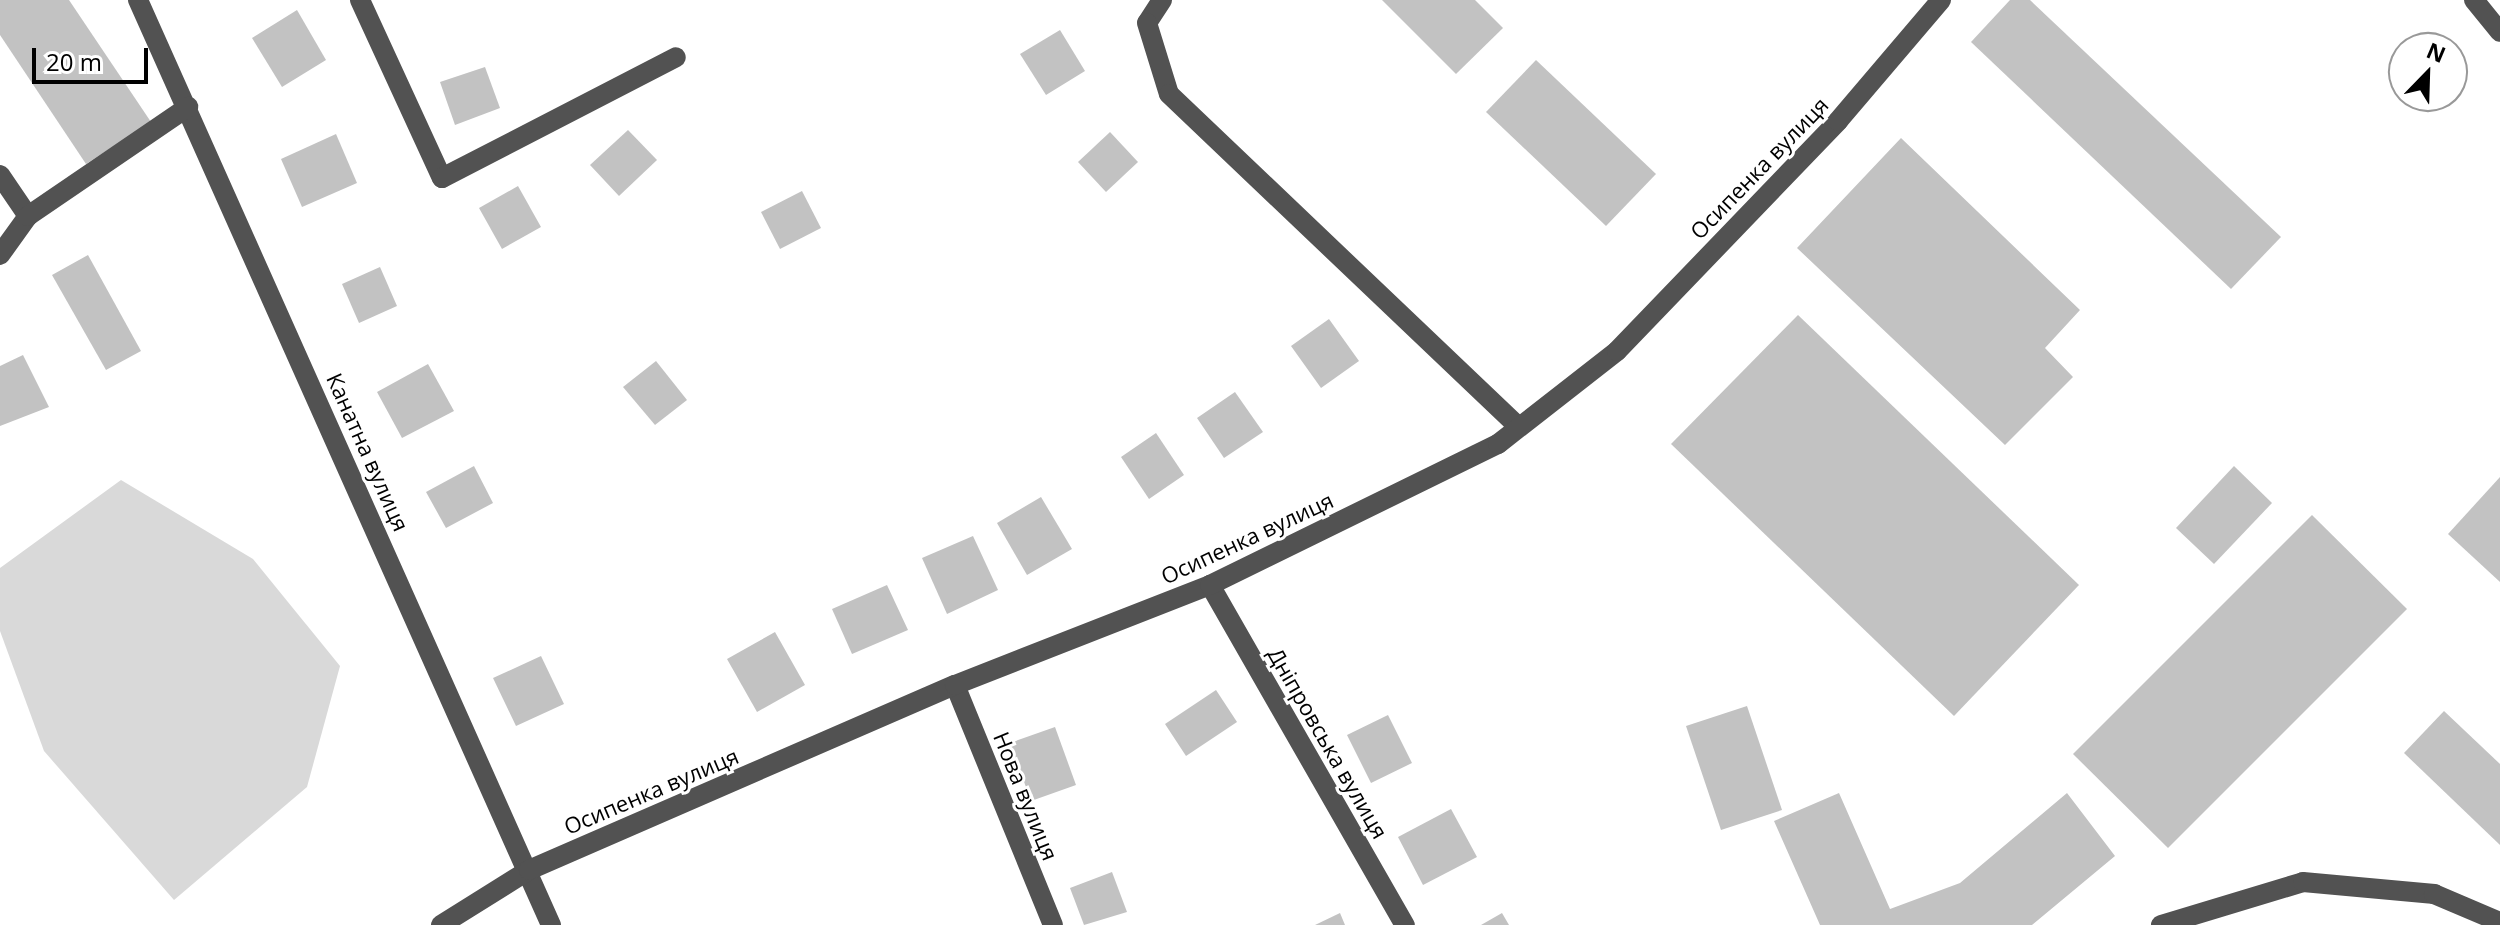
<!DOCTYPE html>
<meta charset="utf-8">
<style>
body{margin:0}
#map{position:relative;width:2500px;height:925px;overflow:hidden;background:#fff;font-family:"Open Sans",sans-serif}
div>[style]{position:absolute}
.green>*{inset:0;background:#d9d9d9}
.building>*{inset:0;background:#c2c2c2}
.minor>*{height:20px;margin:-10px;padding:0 10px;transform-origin:10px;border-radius:10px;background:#525252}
span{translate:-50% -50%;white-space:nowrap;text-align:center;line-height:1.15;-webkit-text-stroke:6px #fff;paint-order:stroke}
.street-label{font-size:22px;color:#000}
.north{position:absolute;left:2388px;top:32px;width:80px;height:80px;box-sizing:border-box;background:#fff;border:2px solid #999;border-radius:50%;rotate:23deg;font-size:22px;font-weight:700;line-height:32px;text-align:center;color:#000}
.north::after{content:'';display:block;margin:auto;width:28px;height:36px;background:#000;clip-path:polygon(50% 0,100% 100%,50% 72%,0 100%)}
.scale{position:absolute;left:32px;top:48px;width:116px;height:36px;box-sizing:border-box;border:4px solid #000;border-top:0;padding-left:10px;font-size:24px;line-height:28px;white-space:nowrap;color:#000;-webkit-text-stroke:6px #fff;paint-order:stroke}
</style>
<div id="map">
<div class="green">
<i style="clip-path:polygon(121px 480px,253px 559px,340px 666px,307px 787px,174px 900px,44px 751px,0 631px,0 568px)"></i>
</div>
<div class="building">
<i style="clip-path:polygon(0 0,69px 0,151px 122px,86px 164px,0 35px)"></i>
<i style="clip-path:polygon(1382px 0,1475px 0,1503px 28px,1456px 74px)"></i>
<i style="clip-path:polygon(2010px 0,2030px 0,2281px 237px,2231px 289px,1971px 42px)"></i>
<i style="clip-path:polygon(297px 10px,326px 60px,282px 87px,252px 38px)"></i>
<i style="clip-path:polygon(1060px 30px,1085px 71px,1046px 95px,1020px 54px)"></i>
<i style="clip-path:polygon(1536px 60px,1656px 174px,1606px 226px,1486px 112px)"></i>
<i style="clip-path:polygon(485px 67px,500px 108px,455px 125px,440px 82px)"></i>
<i style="clip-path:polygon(628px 130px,657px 160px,619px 196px,590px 165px)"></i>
<i style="clip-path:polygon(1110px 132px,1138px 162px,1106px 192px,1078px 162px)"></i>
<i style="clip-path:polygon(336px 134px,357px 183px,302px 207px,281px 159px)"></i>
<i style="clip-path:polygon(1901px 138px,2080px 310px,2045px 348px,2073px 377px,2005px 445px,1797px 248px)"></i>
<i style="clip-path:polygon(518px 186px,541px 227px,502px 249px,479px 208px)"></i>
<i style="clip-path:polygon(802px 191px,821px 228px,780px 249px,761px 212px)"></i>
<i style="clip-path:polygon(88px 255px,141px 351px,106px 370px,52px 275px)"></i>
<i style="clip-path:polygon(380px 267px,397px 306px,359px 323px,342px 284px)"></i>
<i style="clip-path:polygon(1798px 315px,2079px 585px,1954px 716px,1671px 444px)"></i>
<i style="clip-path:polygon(1329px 319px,1359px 361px,1321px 388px,1291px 346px)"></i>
<i style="clip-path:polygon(23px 355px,49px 407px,0 426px,0 366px)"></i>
<i style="clip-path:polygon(656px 361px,687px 400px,655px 425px,623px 387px)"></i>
<i style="clip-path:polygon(428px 364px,454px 411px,402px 438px,377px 392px)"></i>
<i style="clip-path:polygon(1235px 392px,1263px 432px,1224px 458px,1197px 418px)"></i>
<i style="clip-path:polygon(1156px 433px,1184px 475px,1149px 499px,1121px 457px)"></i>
<i style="clip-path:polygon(474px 466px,493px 503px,446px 528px,426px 492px)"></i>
<i style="clip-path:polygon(2234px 466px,2272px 503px,2214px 564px,2176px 528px)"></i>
<i style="clip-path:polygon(2500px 477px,2500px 582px,2448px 534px)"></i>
<i style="clip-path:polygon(1041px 497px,1072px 549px,1027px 575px,997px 523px)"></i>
<i style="clip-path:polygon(2312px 515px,2407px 609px,2168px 848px,2073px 754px)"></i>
<i style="clip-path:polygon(973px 536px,998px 590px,947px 614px,922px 558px)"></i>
<i style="clip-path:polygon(887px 585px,908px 630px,852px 654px,832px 609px)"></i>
<i style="clip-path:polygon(775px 632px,805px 685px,757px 712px,727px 659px)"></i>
<i style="clip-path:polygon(541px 656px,564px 704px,516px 726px,493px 678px)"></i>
<i style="clip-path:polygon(1216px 690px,1237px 722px,1186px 756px,1165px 724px)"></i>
<i style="clip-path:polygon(1747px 706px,1782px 810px,1721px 830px,1686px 726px)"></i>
<i style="clip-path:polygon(2444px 711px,2500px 764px,2500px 845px,2404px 753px)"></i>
<i style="clip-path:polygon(1388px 715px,1412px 763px,1371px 783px,1347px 735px)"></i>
<i style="clip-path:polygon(1055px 727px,1076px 785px,1031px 801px,1010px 743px)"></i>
<i style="clip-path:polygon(1839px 793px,1890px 909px,1960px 883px,2067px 793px,2115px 856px,2032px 925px,1820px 925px,1774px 821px)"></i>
<i style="clip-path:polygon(1451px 809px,1477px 857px,1423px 885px,1398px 837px)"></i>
<i style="clip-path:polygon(1112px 872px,1127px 912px,1084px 925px,1070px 888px)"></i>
<i style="clip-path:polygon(1340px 913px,1345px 925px,1315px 925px)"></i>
<i style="clip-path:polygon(1502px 913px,1509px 925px,1481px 925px)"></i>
</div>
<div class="minor">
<i style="left:138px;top:0;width:1013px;rotate:65.94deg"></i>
<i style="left:360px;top:0;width:196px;rotate:65.3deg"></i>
<i style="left:442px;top:178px;width:263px;rotate:-27.3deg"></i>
<i style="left:1162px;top:0;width:27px;rotate:123deg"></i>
<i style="left:1147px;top:23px;width:74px;rotate:72.8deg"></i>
<i style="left:1169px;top:94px;width:483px;rotate:43.6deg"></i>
<i style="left:2474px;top:0;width:41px;rotate:50.9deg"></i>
<i style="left:0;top:175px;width:50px;rotate:55.7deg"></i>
<i style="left:28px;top:216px;width:48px;rotate:125.7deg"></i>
<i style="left:28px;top:216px;width:194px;rotate:-34.3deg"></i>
<i style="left:1210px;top:585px;width:392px;rotate:60.2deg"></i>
<i style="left:955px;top:685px;width:259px;rotate:67.8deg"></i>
<i style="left:441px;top:925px;width:104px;rotate:-32deg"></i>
<i style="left:529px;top:870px;width:464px;rotate:-23.5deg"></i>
<i style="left:955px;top:685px;width:274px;rotate:-21.4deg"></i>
<i style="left:1210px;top:585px;width:321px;rotate:-26.1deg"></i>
<i style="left:1498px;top:444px;width:151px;rotate:-38deg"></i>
<i style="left:1617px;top:351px;width:319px;rotate:-46.1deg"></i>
<i style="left:1838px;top:121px;width:159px;rotate:-49.6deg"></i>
<i style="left:2161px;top:925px;width:148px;rotate:-16.8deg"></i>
<i style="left:2303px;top:882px;width:132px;rotate:5.2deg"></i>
<i style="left:2434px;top:894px;width:72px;rotate:23deg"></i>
</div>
<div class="street-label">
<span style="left:1759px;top:168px;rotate:-46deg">Осипенка вулиця</span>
<span style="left:368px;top:452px;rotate:66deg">Канатна вулиця</span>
<span style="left:1247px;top:538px;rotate:-25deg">Осипенка вулиця</span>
<span style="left:1328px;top:743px;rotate:60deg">Дніпровська вулиця</span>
<span style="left:651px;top:791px;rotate:-23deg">Осипенка вулиця</span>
<span style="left:1026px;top:796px;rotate:68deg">Нова вулиця</span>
</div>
<div class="north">N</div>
<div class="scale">20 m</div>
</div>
